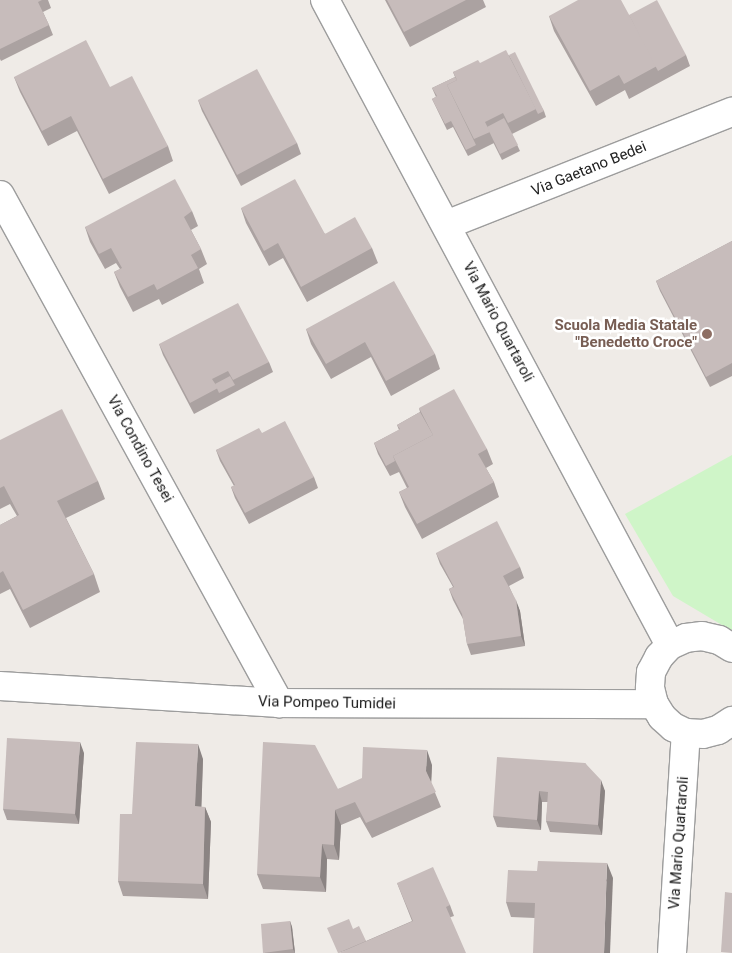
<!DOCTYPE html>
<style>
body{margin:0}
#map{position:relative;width:732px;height:953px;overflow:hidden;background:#efebe7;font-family:Roboto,sans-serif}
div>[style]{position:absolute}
.park>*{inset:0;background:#cff5c8}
.roads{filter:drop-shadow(1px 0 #9d9d9d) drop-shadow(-1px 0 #9d9d9d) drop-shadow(0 1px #9d9d9d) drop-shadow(0 -1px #9d9d9d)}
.minor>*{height:28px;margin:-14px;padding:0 14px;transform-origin:14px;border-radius:14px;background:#fff}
.wall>*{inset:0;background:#aba2a1}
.shaded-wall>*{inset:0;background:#8b8483}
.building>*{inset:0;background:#c7bcbb}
.dots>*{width:14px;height:14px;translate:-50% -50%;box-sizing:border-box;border:2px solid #fff;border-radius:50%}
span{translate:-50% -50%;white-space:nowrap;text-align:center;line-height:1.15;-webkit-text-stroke:5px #fff;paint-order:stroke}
.street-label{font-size:15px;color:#202020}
.education-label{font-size:15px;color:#785e54;font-weight:700}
.right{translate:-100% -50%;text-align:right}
</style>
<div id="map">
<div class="park">
<i style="clip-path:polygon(732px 455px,732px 631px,673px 596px,625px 514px)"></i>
</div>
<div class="roads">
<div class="minor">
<i style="left:325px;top:0;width:731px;rotate:61.86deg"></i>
<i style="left:0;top:195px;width:580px;rotate:61.22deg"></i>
<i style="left:446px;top:225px;width:308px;rotate:-21.6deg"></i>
<i style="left:732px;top:648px;width:15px;rotate:-148deg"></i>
<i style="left:719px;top:640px;width:17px;rotate:-167deg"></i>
<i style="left:702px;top:636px;width:16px;rotate:173deg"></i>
<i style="left:686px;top:638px;width:17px;rotate:156deg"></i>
<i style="left:670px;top:645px;width:16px;rotate:133deg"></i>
<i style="left:659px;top:657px;width:17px;rotate:118deg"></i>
<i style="left:651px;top:672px;width:16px;rotate:94deg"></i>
<i style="left:650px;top:688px;width:16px;rotate:76deg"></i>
<i style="left:654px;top:704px;width:15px;rotate:58deg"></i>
<i style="left:662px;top:717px;width:15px;rotate:42deg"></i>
<i style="left:673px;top:727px;width:14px;rotate:25deg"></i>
<i style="left:686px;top:733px;width:17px;rotate:3deg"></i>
<i style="left:703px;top:734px;width:16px;rotate:-15deg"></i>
<i style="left:718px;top:730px;width:17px;rotate:-33deg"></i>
<i style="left:0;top:686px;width:280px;rotate:3.5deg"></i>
<i style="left:279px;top:703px;width:375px;rotate:0.2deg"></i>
<i style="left:672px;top:953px;width:220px;rotate:-86.4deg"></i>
</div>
</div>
<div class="wall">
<i style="clip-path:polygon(0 0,48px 0,51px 8px,43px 12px,49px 25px,53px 35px,1px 61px,0 59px)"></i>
<i style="clip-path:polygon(385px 0,483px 0,486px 7px,410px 47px)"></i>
<i style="clip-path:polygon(629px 15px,686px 55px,690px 66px,629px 99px,625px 90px,596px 106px,554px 31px,549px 16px)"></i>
<i style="clip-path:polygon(509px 55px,544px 111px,546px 117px,512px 134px,520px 151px,502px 160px,493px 142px,494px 143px,468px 156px,453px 127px,447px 130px,432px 99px,436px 97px,432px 88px,455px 77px,453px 72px)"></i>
<i style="clip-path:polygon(14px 77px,110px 87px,168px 146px,173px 161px,109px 194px,77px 131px,48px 146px,20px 92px)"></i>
<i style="clip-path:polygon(198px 100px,297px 143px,301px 154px,241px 186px,202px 111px)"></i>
<i style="clip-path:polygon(241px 208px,372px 248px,378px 263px,307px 302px,283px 258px,269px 266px,246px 223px)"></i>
<i style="clip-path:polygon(192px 211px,198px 226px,191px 230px,201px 249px,207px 264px,199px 269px,204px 283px,162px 305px,159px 299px,133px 312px,120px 287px,114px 272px,120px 269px,116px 263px,105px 269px,90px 242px,85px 227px)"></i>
<i style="clip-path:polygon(732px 241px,732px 376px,710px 387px,660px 291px,656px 281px)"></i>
<i style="clip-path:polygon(306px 329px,435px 354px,440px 369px,391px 396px,371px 357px,331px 379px,311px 344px)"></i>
<i style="clip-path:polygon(159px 344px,269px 362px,273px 372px,194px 414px,163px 355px)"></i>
<i style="clip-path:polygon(419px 408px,487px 449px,493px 464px,486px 468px,494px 482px,499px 497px,422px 539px,405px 507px,399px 492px,407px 488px,399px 472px,390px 476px,378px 454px,374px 443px,399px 430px,397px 425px,420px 412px)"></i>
<i style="clip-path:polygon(262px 433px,314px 477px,318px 488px,249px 524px,235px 498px,231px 487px,234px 486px,220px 461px,216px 450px)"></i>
<i style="clip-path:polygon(0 440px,98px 481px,105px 499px,66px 518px,94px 574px,100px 592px,30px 628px,10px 589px,0 594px,0 525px,17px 516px,10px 504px,0 509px)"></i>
<i style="clip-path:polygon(436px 553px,520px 567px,524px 578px,509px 586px,520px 611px,525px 646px,471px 655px,467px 644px,463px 619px,453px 600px,449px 589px,453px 587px,440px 564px)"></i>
<i style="clip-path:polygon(84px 753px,79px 824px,7px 820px,3px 809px)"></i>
<i style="clip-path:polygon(203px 759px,201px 807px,205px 807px,211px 822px,208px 899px,123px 896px,118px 881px,132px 814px)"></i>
<i style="clip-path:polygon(585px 763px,605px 791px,602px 835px,550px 832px,546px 821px,548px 802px,542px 802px,541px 830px,497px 827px,493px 816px)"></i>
<i style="clip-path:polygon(432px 765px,431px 783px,441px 807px,372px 838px,360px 817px,341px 825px,339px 860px,327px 859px,326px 892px,263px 889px,257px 874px,338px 789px)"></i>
<i style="clip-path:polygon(613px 878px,535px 918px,511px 917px,506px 902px)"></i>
<i style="clip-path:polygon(397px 883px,450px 905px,454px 916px,338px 953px,353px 929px,366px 941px,412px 921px)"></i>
<i style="clip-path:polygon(290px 921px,292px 927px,295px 953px,264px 953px)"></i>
</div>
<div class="shaded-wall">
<i style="clip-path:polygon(516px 600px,520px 611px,525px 646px,521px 636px)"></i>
<i style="clip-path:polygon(80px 742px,84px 753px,79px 824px,75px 814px)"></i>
<i style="clip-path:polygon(198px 744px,203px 759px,201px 821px,195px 806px)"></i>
<i style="clip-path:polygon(427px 750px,432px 765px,431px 786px,426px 771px)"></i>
<i style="clip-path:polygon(601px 780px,605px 791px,602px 835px,598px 825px)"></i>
<i style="clip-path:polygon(539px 791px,542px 802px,541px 830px,537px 820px)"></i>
<i style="clip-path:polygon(205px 807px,211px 822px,208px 899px,203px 884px)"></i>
<i style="clip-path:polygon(335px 810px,341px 825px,339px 860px,334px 845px)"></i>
<i style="clip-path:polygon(322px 844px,327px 859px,326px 892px,320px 877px)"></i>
<i style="clip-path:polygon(607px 863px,613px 878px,610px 953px,604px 953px)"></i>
<i style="clip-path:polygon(290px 921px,292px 927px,295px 953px,293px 949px)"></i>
</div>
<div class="building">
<i style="clip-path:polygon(0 0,42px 0,38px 2px,49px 25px,0 49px)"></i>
<i style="clip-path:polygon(387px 0,466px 0,404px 32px)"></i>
<i style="clip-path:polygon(578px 0,621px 0,657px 66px,624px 84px,619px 75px,590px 91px,549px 16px)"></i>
<i style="clip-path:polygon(657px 0,686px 55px,658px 71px,629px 15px)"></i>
<i style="clip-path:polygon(86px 40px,110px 87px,132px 76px,168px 146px,103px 179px,71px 116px,42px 131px,14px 77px)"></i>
<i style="clip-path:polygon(506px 50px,536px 109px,508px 123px,503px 113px,485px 122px,490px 132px,474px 139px,447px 85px,457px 80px,453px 72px,478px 60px,480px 63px)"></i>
<i style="clip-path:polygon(515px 52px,544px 111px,538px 114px,509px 55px)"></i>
<i style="clip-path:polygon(257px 69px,297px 143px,237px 175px,198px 100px)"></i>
<i style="clip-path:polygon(455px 77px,457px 80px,447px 85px,476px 145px,466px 150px,451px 121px,445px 124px,432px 99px,437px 96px,432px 88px)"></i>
<i style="clip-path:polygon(504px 118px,518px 145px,500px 154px,487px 127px)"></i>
<i style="clip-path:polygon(175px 179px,192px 211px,184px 217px,201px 249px,191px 255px,198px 268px,157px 290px,154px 284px,128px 297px,114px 272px,122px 268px,111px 248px,99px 254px,85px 227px)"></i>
<i style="clip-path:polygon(295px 179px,325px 234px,355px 217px,372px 248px,301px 287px,278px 243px,264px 251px,241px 208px)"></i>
<i style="clip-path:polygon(732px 241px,732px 363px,706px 377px,656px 281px)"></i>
<i style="clip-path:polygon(394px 281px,435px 354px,386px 381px,365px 342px,326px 364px,306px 329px)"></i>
<i style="clip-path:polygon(238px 303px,269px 362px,233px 380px,228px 371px,212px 379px,218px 388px,190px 403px,159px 344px)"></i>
<i style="clip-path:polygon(230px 376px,235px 385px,219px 393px,215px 384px)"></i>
<i style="clip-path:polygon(454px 389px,487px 449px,478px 454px,494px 482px,417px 524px,399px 492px,409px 487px,393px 456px,433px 435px,419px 408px)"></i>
<i style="clip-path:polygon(62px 409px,98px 481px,57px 501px,94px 574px,23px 610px,3px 571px,0 573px,0 525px,19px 515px,4px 486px,0 488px,0 440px)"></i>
<i style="clip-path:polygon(420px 412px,433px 435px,393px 456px,395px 461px,386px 466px,374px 443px,400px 429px,397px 425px)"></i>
<i style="clip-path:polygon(285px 421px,314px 477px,245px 513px,231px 487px,235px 485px,216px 450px,259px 428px,262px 433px)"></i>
<i style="clip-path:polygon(497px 521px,520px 567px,503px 576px,516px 600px,521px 636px,467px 644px,462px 614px,449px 589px,454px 587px,436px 553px)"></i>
<i style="clip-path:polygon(7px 738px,80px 742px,75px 814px,3px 809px)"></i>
<i style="clip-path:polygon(136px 742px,198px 744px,195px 806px,205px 807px,203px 884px,118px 881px,120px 814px,132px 814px)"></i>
<i style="clip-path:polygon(263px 742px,315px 745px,338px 789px,362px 778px,363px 747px,427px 750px,426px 771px,436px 792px,366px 823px,355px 802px,335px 810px,334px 845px,322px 844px,320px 877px,257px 874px)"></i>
<i style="clip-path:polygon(497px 757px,585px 763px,601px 780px,598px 825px,546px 821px,548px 792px,539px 791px,537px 820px,493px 816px)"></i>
<i style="clip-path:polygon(538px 861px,607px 863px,604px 953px,533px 953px,535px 903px,506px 902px,508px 870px,537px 871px)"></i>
<i style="clip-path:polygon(433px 867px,450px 905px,446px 907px,466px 953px,339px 953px,413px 921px,397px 883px)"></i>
<i style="clip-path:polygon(725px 892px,732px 893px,732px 953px,721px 952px)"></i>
<i style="clip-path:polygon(349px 919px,353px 929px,359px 926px,366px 941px,338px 953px,327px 928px)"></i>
<i style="clip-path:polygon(290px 921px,293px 949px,263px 953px,261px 924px)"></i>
</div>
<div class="dots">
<i style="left:707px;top:334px;background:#8d6e63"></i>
</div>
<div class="street-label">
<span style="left:589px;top:169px;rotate:-22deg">Via Gaetano Bedei</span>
<span style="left:498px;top:322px;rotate:62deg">Via Mario Quartaroli</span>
<span style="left:140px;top:449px;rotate:61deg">Via Condino Tesei</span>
<span style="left:327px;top:703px;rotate:1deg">Via Pompeo Tumidei</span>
<span style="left:679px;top:843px;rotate:-86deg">Via Mario Quartaroli</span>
</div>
<div class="education-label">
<span class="right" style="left:697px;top:334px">Scuola Media Statale<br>"Benedetto Croce"</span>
</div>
</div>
